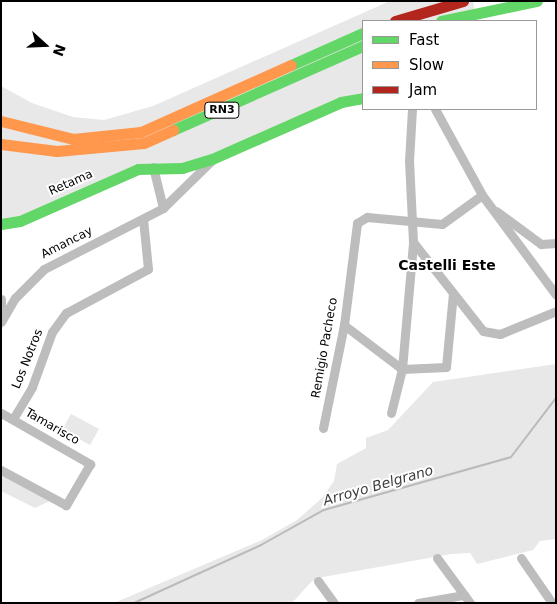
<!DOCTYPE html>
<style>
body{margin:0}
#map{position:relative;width:557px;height:604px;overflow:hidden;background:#fff;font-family:"DejaVu Sans",sans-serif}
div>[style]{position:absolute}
.green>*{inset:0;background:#e8e8e8}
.stream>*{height:2px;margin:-1px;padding:0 1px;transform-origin:1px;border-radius:1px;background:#bababa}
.street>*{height:9px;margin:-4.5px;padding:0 4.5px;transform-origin:4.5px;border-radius:4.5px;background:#bdbdbd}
.fast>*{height:11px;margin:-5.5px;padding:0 5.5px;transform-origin:5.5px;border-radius:5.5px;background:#63d668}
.slow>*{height:11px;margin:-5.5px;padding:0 5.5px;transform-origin:5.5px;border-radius:5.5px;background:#ff974d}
.jam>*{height:11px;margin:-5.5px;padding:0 5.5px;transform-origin:5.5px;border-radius:5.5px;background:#b3261e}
span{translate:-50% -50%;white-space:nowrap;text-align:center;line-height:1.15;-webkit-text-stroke:4px #fff;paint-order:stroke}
.shield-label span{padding:1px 4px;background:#fff;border:1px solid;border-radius:4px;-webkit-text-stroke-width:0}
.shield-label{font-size:11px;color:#000;font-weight:700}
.street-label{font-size:12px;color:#000}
.neighbourhood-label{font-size:14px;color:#000;font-weight:700}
.water-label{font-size:14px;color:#3e3e3e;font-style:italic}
.frame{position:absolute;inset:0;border:2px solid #000;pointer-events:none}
.legend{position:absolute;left:362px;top:20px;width:175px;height:90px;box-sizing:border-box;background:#fff;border:1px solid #999;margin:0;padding:6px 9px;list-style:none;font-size:15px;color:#000}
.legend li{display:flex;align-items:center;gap:10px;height:25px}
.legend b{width:25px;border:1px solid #999}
.north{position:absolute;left:20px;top:20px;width:50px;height:50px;-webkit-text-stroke:4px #fff;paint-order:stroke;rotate:110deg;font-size:14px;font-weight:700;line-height:20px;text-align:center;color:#000}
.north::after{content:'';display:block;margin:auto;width:18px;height:22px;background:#000;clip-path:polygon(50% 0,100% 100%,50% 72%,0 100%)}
</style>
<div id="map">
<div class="green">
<i style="clip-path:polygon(390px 1px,473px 1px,475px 12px,441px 21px,363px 21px,363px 98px,212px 159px,153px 167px,1px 224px,1px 86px,32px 103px,73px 117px,104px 120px,153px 106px)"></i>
<i style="clip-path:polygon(556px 364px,556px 539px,540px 541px,533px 550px,477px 564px,470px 553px,451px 554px,323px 577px,312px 581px,292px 603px,114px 603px,262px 540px,297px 520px,322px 498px,334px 481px,337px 464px,366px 448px,366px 438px,388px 430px,433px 382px)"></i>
<i style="clip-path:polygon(71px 414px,99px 429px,90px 445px,62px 430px)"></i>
<i style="clip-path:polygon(1px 470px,54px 499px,35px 508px,1px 491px)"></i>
</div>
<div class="stream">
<i style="left:134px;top:603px;width:140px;rotate:-24.5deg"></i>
<i style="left:261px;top:545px;width:72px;rotate:-29.1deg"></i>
<i style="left:324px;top:510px;width:194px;rotate:-15.8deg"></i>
<i style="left:511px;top:457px;width:74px;rotate:-52.7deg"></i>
</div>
<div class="street">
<i style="left:435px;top:109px;width:98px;rotate:61.3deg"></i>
<i style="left:482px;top:195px;width:124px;rotate:53.5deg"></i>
<i style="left:153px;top:167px;width:42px;rotate:76.3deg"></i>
<i style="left:496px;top:211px;width:56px;rotate:36.3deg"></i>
<i style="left:541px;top:244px;width:15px;rotate:-4deg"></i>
<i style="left:413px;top:242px;width:113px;rotate:51.8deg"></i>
<i style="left:483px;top:331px;width:17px;rotate:10deg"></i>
<i style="left:500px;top:334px;width:61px;rotate:-22.3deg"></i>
<i style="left:1px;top:299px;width:12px;rotate:90deg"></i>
<i style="left:1px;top:322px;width:28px;rotate:-60deg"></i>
<i style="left:15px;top:298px;width:41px;rotate:-45deg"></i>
<i style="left:44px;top:269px;width:134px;rotate:-27.1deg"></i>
<i style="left:163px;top:208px;width:69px;rotate:-44.4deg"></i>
<i style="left:344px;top:325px;width:73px;rotate:37.2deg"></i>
<i style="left:402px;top:369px;width:44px;rotate:-2.6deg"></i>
<i style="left:446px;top:367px;width:74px;rotate:-84.6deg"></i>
<i style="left:1px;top:413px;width:103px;rotate:29.8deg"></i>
<i style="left:90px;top:464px;width:48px;rotate:120.3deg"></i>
<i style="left:66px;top:505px;width:74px;rotate:-151.7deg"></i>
<i style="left:391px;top:413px;width:45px;rotate:-76deg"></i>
<i style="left:402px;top:369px;width:127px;rotate:-85deg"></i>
<i style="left:413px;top:242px;width:81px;rotate:-92.8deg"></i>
<i style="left:409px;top:161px;width:52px;rotate:-86.7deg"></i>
<i style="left:13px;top:419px;width:37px;rotate:-59deg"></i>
<i style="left:32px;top:387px;width:59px;rotate:-70deg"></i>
<i style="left:52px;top:332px;width:24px;rotate:-54deg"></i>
<i style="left:66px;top:313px;width:93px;rotate:-28.2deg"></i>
<i style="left:148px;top:269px;width:50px;rotate:-95.7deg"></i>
<i style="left:323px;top:428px;width:105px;rotate:-78.5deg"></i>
<i style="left:344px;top:325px;width:103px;rotate:-82.7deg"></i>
<i style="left:357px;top:223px;width:12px;rotate:-31deg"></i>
<i style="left:367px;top:217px;width:75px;rotate:5.3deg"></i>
<i style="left:442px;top:224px;width:49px;rotate:-35.9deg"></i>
<i style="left:437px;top:558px;width:56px;rotate:53.7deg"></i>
<i style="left:521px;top:558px;width:55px;rotate:55.4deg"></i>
<i style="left:318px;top:581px;width:27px;rotate:54deg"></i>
<i style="left:418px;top:603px;width:47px;rotate:-9.9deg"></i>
</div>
<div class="fast">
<i style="left:441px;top:21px;width:98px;rotate:-11.8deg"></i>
<i style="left:291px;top:65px;width:79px;rotate:-24deg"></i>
<i style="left:173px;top:130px;width:208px;rotate:-23.9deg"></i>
<i style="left:1px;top:224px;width:19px;rotate:-9deg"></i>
<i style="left:20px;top:221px;width:129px;rotate:-23.8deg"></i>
<i style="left:138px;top:169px;width:44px;rotate:-1.3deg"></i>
<i style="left:182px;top:168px;width:31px;rotate:-17deg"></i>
<i style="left:212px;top:159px;width:141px;rotate:-23.8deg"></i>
<i style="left:341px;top:102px;width:22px;rotate:-10deg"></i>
</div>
<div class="slow">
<i style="left:1px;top:121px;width:74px;rotate:14deg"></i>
<i style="left:73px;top:139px;width:68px;rotate:-5.9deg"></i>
<i style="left:141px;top:132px;width:164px;rotate:-24.1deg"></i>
<i style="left:1px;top:144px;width:56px;rotate:7.1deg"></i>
<i style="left:57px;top:151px;width:87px;rotate:-5.3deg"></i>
<i style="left:144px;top:143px;width:32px;rotate:-24deg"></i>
</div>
<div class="jam">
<i style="left:395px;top:21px;width:71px;rotate:-16.4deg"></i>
</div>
<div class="shield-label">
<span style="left:222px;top:110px">RN3</span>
</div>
<div class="street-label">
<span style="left:71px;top:183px;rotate:-24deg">Retama</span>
<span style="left:67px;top:243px;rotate:-27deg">Amancay</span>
<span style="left:325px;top:348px;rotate:-80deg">Remigio Pacheco</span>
<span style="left:28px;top:359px;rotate:-68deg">Los Notros</span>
<span style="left:52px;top:427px;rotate:30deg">Tamarisco</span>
</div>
<div class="neighbourhood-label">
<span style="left:447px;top:265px">Castelli Este</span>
</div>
<div class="water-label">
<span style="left:378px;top:485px;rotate:-16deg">Arroyo Belgrano</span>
</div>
<div class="frame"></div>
<ul class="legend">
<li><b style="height:6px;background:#63d668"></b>Fast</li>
<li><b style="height:6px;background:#ff974d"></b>Slow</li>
<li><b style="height:6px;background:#b3261e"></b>Jam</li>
</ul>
<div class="north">N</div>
</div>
